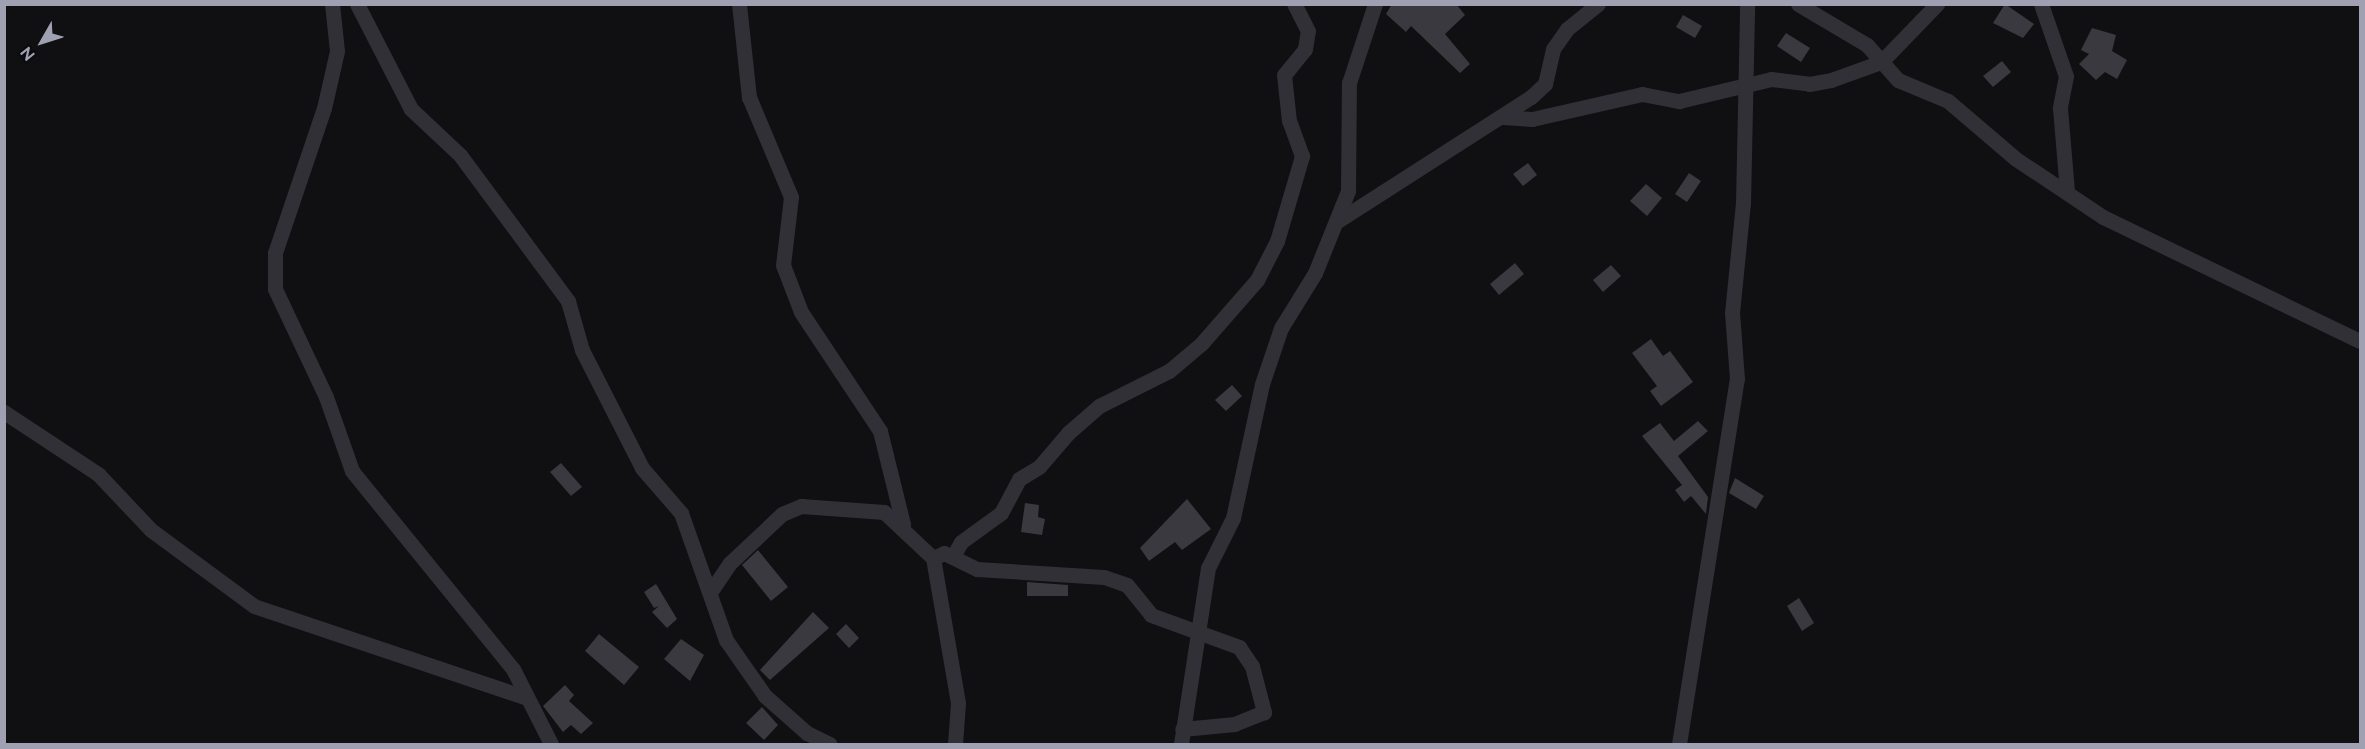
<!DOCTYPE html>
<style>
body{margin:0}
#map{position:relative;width:2365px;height:749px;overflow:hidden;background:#100f11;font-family:Raleway,sans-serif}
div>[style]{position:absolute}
.building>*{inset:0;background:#39393f}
.minor>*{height:15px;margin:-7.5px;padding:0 7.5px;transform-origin:7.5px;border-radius:7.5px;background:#303036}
span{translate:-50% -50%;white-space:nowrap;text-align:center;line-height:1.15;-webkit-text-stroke:4.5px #0b0a0c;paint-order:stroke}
.frame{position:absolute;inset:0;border:6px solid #9fa1b3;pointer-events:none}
.north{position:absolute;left:12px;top:12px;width:60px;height:60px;-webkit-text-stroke:4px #0b0a0c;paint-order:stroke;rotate:231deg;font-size:16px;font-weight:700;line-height:24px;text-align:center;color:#9fa1b3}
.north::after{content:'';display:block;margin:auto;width:21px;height:27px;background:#9fa1b3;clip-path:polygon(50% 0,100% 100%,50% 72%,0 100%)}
</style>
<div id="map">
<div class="building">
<i style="clip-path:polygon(1392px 4px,1456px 4px,1465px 15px,1445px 34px,1470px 64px,1460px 73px,1411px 26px,1406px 32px,1386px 14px)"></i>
<i style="clip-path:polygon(2005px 4px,2034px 24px,2023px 38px,1993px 23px)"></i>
<i style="clip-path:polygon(1683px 15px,1702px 26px,1695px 38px,1676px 27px)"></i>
<i style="clip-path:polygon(2092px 28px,2116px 35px,2112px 51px,2127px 60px,2117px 79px,2105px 72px,2096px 80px,2079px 64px,2089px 54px,2081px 50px)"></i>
<i style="clip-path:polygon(1786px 33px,1810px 48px,1801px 62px,1777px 46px)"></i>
<i style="clip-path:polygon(2002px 61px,2011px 72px,1993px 87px,1983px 76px)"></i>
<i style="clip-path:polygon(1528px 163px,1537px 175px,1523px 186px,1513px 174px)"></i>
<i style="clip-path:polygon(1689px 173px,1701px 181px,1687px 202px,1675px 194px)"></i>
<i style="clip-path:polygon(1646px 184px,1662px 198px,1647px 216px,1630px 201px)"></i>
<i style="clip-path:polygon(1515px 263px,1524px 274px,1499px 295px,1490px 284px)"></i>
<i style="clip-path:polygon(1611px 265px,1621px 276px,1603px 292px,1593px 280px)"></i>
<i style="clip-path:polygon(1651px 339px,1663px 356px,1670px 351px,1693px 382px,1661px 406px,1650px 391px,1657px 386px,1632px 353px)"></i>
<i style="clip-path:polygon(1232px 385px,1242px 396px,1226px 411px,1215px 400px)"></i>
<i style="clip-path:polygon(1698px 421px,1708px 431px,1678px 456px,1708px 497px,1706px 514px,1691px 496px,1684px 502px,1675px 490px,1682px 485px,1642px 436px,1660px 423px,1674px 441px)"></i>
<i style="clip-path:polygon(561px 463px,582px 487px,571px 496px,550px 472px)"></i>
<i style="clip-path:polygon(1735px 478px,1764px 496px,1756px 509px,1729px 493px)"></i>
<i style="clip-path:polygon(1187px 499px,1211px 529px,1182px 550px,1175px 542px,1149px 561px,1140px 548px)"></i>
<i style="clip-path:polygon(1025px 503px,1039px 505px,1038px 517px,1045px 519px,1042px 535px,1021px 532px)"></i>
<i style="clip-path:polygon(758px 550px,788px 587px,771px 601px,742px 565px)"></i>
<i style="clip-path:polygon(1027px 582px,1068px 585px,1068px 596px,1027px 596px)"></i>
<i style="clip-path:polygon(656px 584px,677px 619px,667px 628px,652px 612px,659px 606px,654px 608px,644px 592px)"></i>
<i style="clip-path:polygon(1799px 598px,1814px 623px,1802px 631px,1787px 606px)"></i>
<i style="clip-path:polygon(813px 612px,829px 628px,770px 680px,760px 670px)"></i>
<i style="clip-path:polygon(846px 624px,859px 638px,849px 648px,836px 634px)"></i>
<i style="clip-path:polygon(599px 634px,639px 667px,624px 685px,585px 651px)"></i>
<i style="clip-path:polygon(681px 639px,704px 655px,690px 681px,664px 659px)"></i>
<i style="clip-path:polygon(565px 685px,574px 695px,569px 701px,593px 723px,581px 734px,571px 725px,563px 732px,543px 706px)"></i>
<i style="clip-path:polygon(762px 707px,778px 725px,764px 740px,746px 723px)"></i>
</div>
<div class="minor">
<i style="left:332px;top:4px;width:47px;rotate:83.9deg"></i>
<i style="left:337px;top:51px;width:58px;rotate:102.8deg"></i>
<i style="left:324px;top:108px;width:153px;rotate:108.7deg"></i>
<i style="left:275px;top:253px;width:36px;rotate:90deg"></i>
<i style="left:275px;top:289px;width:119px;rotate:64.7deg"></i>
<i style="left:326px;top:397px;width:78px;rotate:70.6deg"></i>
<i style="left:352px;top:471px;width:255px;rotate:50.9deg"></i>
<i style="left:513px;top:669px;width:84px;rotate:63.1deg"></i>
<i style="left:357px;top:4px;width:118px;rotate:62.8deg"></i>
<i style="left:411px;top:109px;width:67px;rotate:43.2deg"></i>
<i style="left:460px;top:155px;width:182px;rotate:53.5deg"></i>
<i style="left:568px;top:301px;width:51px;rotate:74.1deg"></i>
<i style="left:582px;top:350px;width:132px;rotate:63deg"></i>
<i style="left:642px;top:468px;width:60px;rotate:49.1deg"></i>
<i style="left:681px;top:513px;width:135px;rotate:70.5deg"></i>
<i style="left:726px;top:640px;width:68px;rotate:55.1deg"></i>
<i style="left:765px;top:696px;width:56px;rotate:41.4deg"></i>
<i style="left:807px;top:733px;width:25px;rotate:26deg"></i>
<i style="left:739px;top:4px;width:94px;rotate:83.9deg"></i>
<i style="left:749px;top:97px;width:108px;rotate:67.2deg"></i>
<i style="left:791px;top:197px;width:68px;rotate:96.7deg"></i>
<i style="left:783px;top:265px;width:50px;rotate:69deg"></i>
<i style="left:801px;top:312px;width:143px;rotate:56.4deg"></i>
<i style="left:880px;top:431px;width:96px;rotate:76.1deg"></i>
<i style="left:1798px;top:4px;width:80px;rotate:30.7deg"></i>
<i style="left:1867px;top:45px;width:47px;rotate:48.5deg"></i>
<i style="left:1898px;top:80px;width:54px;rotate:22.8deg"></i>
<i style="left:1948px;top:101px;width:89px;rotate:40.5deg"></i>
<i style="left:2016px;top:159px;width:105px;rotate:33.7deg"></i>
<i style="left:2103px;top:217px;width:285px;rotate:25.8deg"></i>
<i style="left:2041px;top:4px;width:76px;rotate:70.9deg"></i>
<i style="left:2066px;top:76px;width:33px;rotate:101deg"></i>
<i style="left:2060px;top:108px;width:83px;rotate:85.2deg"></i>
<i style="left:1503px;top:117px;width:29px;rotate:4deg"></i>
<i style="left:1532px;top:119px;width:113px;rotate:-12.8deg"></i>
<i style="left:1642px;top:94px;width:38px;rotate:11deg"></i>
<i style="left:1679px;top:101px;width:95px;rotate:-13.4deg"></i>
<i style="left:1771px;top:79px;width:38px;rotate:7deg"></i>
<i style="left:1809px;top:84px;width:22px;rotate:-10deg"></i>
<i style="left:1831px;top:80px;width:53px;rotate:-19.8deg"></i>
<i style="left:1881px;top:62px;width:81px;rotate:-46deg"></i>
<i style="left:1336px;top:222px;width:232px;rotate:-32.7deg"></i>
<i style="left:1531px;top:97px;width:19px;rotate:-43deg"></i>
<i style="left:1545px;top:84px;width:36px;rotate:-77deg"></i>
<i style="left:1553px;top:49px;width:24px;rotate:-55deg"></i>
<i style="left:1567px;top:29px;width:40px;rotate:-39deg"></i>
<i style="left:4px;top:412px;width:113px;rotate:33.4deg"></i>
<i style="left:98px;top:474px;width:77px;rotate:46.6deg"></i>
<i style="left:151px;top:530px;width:128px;rotate:36.4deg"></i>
<i style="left:254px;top:606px;width:288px;rotate:18.6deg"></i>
<i style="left:953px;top:556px;width:16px;rotate:-60deg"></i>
<i style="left:961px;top:542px;width:49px;rotate:-35.9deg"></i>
<i style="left:1001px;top:513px;width:38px;rotate:-62deg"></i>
<i style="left:1019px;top:479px;width:23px;rotate:-31deg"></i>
<i style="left:1039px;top:467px;width:45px;rotate:-49.5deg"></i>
<i style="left:1068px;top:433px;width:41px;rotate:-41.1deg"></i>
<i style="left:1099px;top:406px;width:78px;rotate:-26.6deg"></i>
<i style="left:1169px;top:371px;width:42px;rotate:-40.2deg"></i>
<i style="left:1201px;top:344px;width:85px;rotate:-48.8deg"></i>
<i style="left:1257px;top:280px;width:44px;rotate:-62.9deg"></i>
<i style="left:1277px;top:241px;width:89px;rotate:-73.6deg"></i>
<i style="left:1302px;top:156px;width:37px;rotate:-110deg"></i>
<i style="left:1289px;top:121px;width:46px;rotate:-96.2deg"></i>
<i style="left:1284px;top:75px;width:33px;rotate:-51deg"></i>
<i style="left:1305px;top:49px;width:18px;rotate:-81deg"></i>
<i style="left:1308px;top:31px;width:30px;rotate:-117deg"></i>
<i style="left:933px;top:558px;width:12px;rotate:-24deg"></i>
<i style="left:944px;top:553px;width:37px;rotate:26deg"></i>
<i style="left:977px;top:569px;width:127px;rotate:3.6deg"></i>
<i style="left:1104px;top:577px;width:24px;rotate:19deg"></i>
<i style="left:1127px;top:585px;width:38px;rotate:51deg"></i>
<i style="left:1151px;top:615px;width:94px;rotate:20deg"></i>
<i style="left:1239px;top:647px;width:23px;rotate:56deg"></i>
<i style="left:1252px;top:666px;width:48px;rotate:75.4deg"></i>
<i style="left:1264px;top:712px;width:31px;rotate:158deg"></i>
<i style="left:1235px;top:724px;width:53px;rotate:174.6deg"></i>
<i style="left:711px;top:591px;width:34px;rotate:-56deg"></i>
<i style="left:730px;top:563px;width:71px;rotate:-43.3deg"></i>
<i style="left:782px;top:514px;width:21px;rotate:-23deg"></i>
<i style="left:801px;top:506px;width:83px;rotate:4.1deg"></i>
<i style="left:884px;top:512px;width:67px;rotate:43.2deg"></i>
<i style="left:933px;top:558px;width:147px;rotate:80.2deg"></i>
<i style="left:958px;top:703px;width:41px;rotate:94.2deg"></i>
<i style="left:1181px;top:744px;width:178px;rotate:-81.3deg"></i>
<i style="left:1208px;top:568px;width:56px;rotate:-63.4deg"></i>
<i style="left:1233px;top:518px;width:137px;rotate:-77.8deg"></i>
<i style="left:1262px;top:384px;width:59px;rotate:-71.3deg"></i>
<i style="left:1281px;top:328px;width:65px;rotate:-58.3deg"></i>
<i style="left:1315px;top:273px;width:88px;rotate:-68.1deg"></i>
<i style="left:1348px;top:191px;width:108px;rotate:-89.5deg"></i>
<i style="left:1349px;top:83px;width:83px;rotate:-71.8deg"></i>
<i style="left:1679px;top:744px;width:370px;rotate:-81deg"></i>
<i style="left:1737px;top:379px;width:66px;rotate:-94.3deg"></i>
<i style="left:1732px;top:313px;width:111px;rotate:-84.3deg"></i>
<i style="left:1743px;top:203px;width:199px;rotate:-88.8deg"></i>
</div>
<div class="frame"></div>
<div class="north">N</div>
</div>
